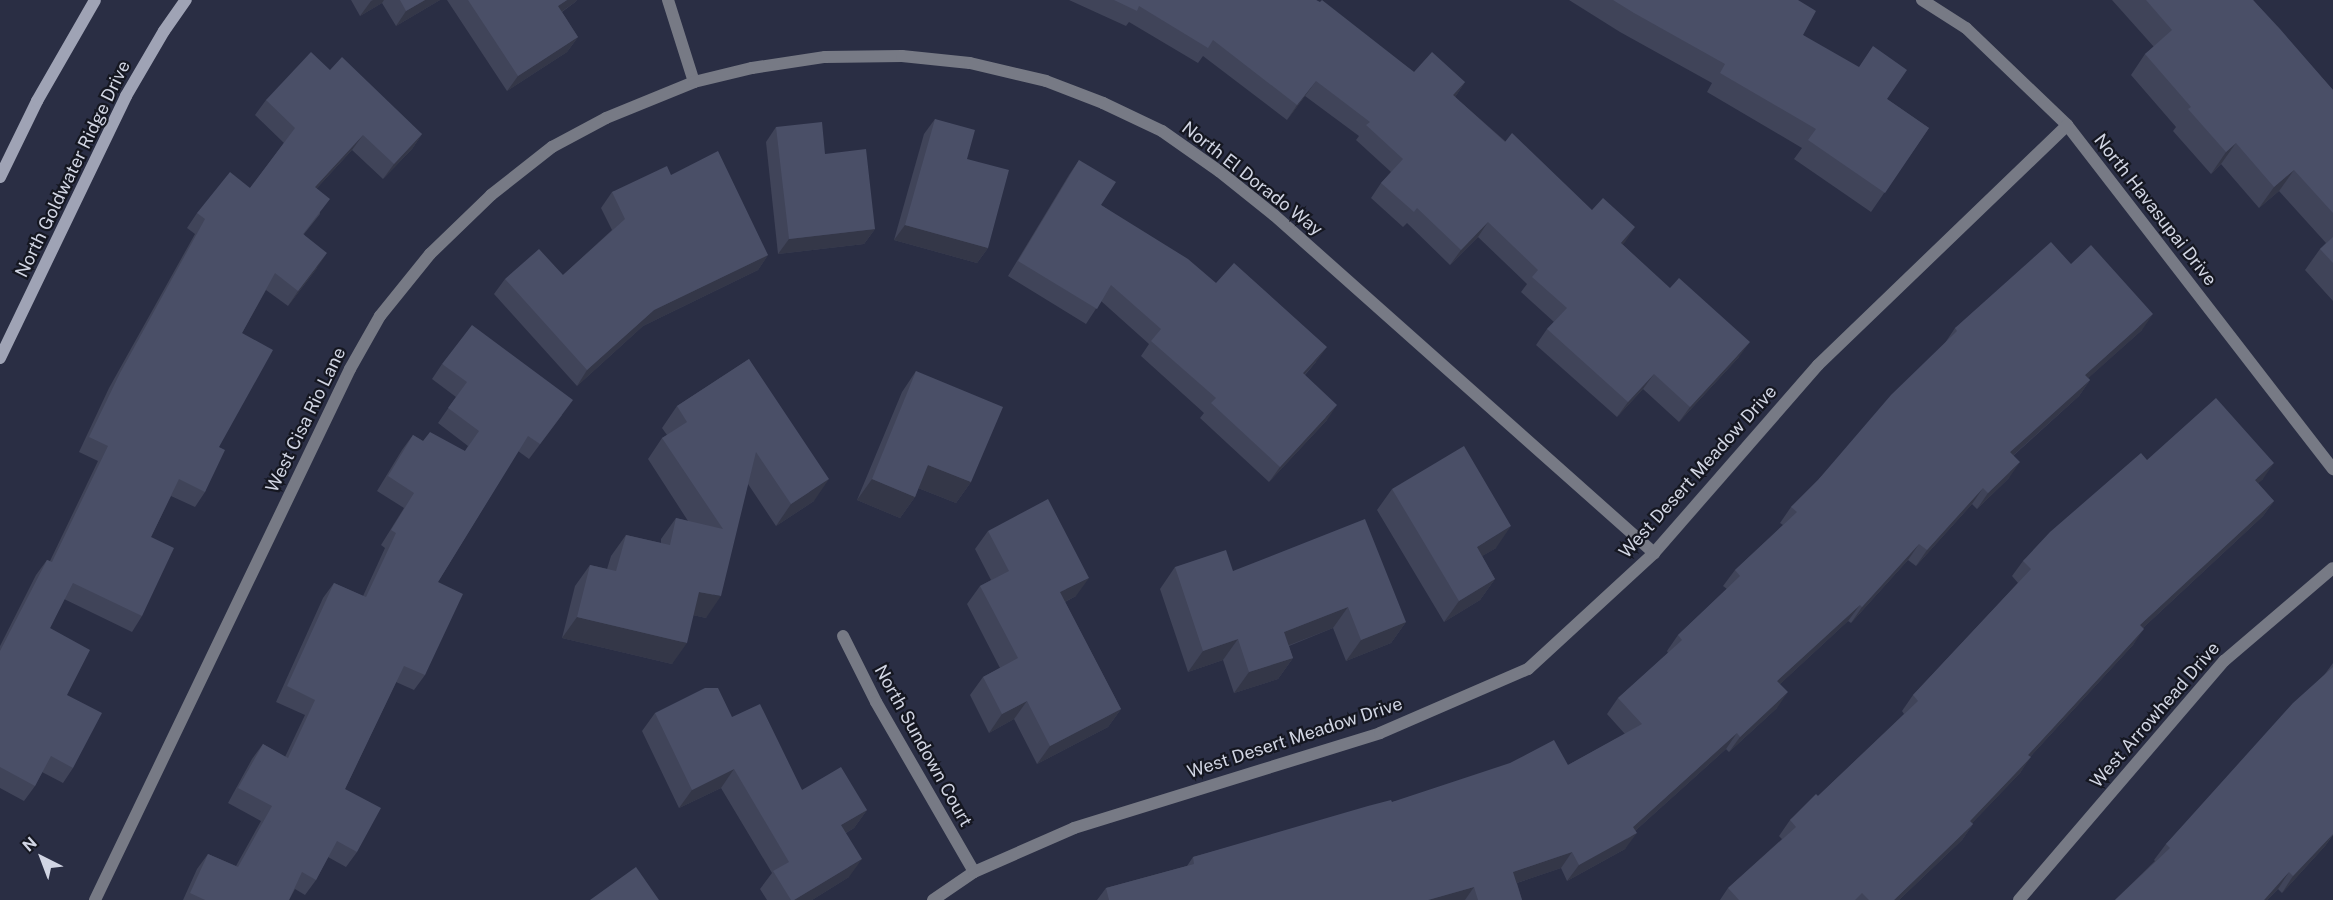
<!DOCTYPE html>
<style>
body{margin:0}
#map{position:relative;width:2333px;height:900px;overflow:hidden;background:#2a2e44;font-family:"Public Sans",sans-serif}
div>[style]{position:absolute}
.street>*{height:12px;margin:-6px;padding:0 6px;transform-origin:6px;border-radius:6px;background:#777a85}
.secondary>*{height:12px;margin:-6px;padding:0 6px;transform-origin:6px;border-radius:6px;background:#9fa3b5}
.wall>*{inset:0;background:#404459}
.shaded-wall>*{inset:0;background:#343748}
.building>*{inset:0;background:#4a4f67}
span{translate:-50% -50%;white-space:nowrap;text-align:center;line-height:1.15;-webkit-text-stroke:4.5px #151721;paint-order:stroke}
.street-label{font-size:18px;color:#d1d5e3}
.north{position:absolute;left:12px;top:828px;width:60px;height:60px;-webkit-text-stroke:4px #151721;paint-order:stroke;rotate:318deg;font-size:16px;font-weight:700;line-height:24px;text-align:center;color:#d1d5e3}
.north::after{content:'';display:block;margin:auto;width:21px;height:27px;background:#d1d5e3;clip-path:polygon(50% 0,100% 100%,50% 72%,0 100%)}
</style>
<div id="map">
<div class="street">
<i style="left:668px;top:0;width:86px;rotate:72.4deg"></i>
<i style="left:1922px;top:0;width:52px;rotate:32.5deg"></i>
<i style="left:1966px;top:28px;width:140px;rotate:43.8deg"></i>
<i style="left:2067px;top:125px;width:435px;rotate:52.3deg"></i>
<i style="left:843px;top:636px;width:74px;rotate:63.4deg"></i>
<i style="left:876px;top:702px;width:196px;rotate:60deg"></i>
<i style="left:95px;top:900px;width:589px;rotate:-64.35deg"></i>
<i style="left:350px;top:369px;width:61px;rotate:-60.5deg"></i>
<i style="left:380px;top:316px;width:80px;rotate:-51.1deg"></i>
<i style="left:430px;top:254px;width:85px;rotate:-44deg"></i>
<i style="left:491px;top:195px;width:78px;rotate:-38.2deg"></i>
<i style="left:552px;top:147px;width:61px;rotate:-28.2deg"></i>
<i style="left:606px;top:118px;width:95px;rotate:-22.2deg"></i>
<i style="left:694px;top:82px;width:60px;rotate:-13.6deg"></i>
<i style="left:752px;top:68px;width:74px;rotate:-8.6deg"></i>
<i style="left:825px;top:57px;width:77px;rotate:-0.7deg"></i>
<i style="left:902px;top:56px;width:68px;rotate:5.9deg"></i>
<i style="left:970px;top:63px;width:78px;rotate:13.3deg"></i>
<i style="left:1046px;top:81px;width:61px;rotate:21.1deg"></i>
<i style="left:1103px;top:103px;width:65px;rotate:25.4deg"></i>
<i style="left:1162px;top:131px;width:70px;rotate:35.1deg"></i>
<i style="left:1219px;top:171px;width:70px;rotate:38.7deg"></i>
<i style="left:1274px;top:215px;width:509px;rotate:41.65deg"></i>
<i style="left:933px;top:900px;width:50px;rotate:-34.3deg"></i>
<i style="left:974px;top:872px;width:109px;rotate:-23.7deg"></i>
<i style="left:1074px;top:828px;width:320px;rotate:-17.2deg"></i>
<i style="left:1380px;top:733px;width:161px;rotate:-23.4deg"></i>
<i style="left:1528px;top:669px;width:171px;rotate:-42.6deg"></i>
<i style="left:1654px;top:553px;width:249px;rotate:-48.9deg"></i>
<i style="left:1818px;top:365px;width:346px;rotate:-43.9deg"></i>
<i style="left:2019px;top:900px;width:315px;rotate:-49.4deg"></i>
<i style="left:2224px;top:661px;width:143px;rotate:-40.5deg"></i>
</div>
<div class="secondary">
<i style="left:0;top:177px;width:85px;rotate:-64deg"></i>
<i style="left:37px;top:101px;width:116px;rotate:-60.1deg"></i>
<i style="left:0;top:358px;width:291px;rotate:-64.3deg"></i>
<i style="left:126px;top:96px;width:75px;rotate:-59.7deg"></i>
<i style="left:164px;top:31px;width:38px;rotate:-55deg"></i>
</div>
<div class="wall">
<i style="clip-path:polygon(351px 0,440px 0,396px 26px,382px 3px,360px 16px)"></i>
<i style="clip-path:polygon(447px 0,577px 0,574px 3px,562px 12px,578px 37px,567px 52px,507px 91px)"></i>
<i style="clip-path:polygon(1069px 0,1316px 0,1414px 72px,1465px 82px,1455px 97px,1623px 245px,1739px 357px,1679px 422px,1643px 389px,1617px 417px,1536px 345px,1547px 329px,1554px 322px,1521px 292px,1527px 284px,1478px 237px,1450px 265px,1407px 223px,1403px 227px,1371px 198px,1381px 183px,1391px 172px,1356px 140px,1359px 136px,1305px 96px,1287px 120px,1203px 56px,1198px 63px,1129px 22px,1126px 26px)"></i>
<i style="clip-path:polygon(1569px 0,1798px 0,1803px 35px,1887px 99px,1929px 128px,1871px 212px,1794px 159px,1802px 148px,1707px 92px,1712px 83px,1620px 32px)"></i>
<i style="clip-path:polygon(2112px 0,2253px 0,2333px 90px,2333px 301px,2305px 270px,2320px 249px,2326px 243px,2279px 191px,2259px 208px,2221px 164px,2211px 174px,2173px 131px,2176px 127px,2131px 75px,2145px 54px,2154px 47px)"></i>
<i style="clip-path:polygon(330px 70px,422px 134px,412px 149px,383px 179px,352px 150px,317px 188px,320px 214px,304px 234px,317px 268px,288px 306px,266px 290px,242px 333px,219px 447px,205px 492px,195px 507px,171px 496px,151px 537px,142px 616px,132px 632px,64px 599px,50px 628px,67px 695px,73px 768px,63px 783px,42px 772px,35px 786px,24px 801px,0 788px,0 646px,36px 575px,47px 560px,50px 561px,98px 461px,79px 452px,109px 388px,195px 234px,187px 228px,197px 213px,250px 188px,284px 143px,255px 115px,266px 100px)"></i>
<i style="clip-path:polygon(935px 119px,967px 159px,988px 248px,977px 263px,894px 240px,924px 134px)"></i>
<i style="clip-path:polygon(776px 127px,825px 154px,875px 229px,864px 244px,778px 254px,766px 142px)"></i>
<i style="clip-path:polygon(1079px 160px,1101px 205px,1216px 283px,1316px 362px,1305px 375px,1327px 420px,1269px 482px,1200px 418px,1204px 413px,1141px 356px,1149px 344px,1101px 301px,1086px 324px,1008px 276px,1069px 175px)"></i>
<i style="clip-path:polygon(671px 175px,768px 255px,758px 270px,643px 326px,577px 386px,494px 294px,505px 279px,563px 275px,612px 230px,601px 208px,612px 192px)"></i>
<i style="clip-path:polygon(2071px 264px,2142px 330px,2088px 378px,2090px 380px,2079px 396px,2013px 456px,2009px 478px,1977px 509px,1972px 504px,1916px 566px,1908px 560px,1851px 623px,1848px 621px,1780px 684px,1777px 708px,1729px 752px,1726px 749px,1635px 831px,1625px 849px,1567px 881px,1561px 868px,1517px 883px,1522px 900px,1097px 900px,1106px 888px,1187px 866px,1193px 857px,1392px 802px,1568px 765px,1625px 734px,1607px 714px,1618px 698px,1668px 653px,1667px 651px,1678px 635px,1727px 589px,1723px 586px,1735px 570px,1783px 525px,1780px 523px,1791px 507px,1818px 480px,1945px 343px,1955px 328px)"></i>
<i style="clip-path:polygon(749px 359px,814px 501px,776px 526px,748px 484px,706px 618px,693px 615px,672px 664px,562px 638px,575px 586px,590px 565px,607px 569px,611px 556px,626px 535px,661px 543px,661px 539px,676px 518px,688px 521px,648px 459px,662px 438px,667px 435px,662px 428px,677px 406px)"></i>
<i style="clip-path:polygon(442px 364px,562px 415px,529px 459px,518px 451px,438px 582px,425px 675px,414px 690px,396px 682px,345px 789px,357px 852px,346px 867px,328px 857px,316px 880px,305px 895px,295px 889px,289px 900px,183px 900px,197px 869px,208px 854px,236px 866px,261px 821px,228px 803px,252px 759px,263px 744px,285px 757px,305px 715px,276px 702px,323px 598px,334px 583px,363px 596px,385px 548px,381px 545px,404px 508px,377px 491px,402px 450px,413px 435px,423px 441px,465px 451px,468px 446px,438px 423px,456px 397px,432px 379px)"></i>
<i style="clip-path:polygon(916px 371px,971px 482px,956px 503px,918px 488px,915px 497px,900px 518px,857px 500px,902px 392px)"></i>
<i style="clip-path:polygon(2147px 460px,2263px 479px,2258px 483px,2274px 501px,2263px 516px,2143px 628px,2133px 645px,2030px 757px,2020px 773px,1972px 823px,1973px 824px,1962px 840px,1899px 900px,1720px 900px,1728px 888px,1782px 839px,1779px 836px,1790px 820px,1818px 796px,1904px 714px,1902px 711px,1913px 695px,2018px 583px,2012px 576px,2023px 561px)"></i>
<i style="clip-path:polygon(1392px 489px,1496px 548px,1482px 556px,1495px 579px,1480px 600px,1444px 622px,1377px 510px)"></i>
<i style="clip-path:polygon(988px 531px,1076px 596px,1065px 602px,1121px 709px,1108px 727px,1037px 764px,1014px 719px,989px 733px,970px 695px,983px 677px,1000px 668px,967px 604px,980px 586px,991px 580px,975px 549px)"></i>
<i style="clip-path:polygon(1175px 567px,1233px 571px,1406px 622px,1391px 643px,1346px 661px,1333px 628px,1289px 646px,1293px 658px,1278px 679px,1234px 693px,1223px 660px,1188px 672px,1160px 589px)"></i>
<i style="clip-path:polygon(2333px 663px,2333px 835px,2325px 846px,2282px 893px,2278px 889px,2267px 900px,2115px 900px,2155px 861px,2154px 860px,2166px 844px,2325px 674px)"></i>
<i style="clip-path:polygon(655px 713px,732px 717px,802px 790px,867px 810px,854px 828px,846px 833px,849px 877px,812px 900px,767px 900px,760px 889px,772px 873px,721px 788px,679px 808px,642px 731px)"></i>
</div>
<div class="shaded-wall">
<i style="clip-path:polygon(373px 0,384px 0,382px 3px,360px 16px,371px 1px)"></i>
<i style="clip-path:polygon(425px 0,440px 0,396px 26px,406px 11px)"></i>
<i style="clip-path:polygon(567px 0,577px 0,574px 3px,548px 21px,558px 6px)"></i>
<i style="clip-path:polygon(578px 37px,567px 52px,507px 91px,518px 76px)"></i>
<i style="clip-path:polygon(1316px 81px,1305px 96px,1287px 120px,1297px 105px)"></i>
<i style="clip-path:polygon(1465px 82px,1455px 97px,1453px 95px)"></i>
<i style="clip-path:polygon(422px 134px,412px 149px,383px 179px,394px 164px)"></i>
<i style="clip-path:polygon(363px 135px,352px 150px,304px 202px,315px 187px)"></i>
<i style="clip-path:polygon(2236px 143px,2221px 164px,2211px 174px,2226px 152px)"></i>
<i style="clip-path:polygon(2294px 170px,2279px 191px,2259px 208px,2274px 187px)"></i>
<i style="clip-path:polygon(1488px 222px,1478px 237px,1450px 265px,1461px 250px)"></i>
<i style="clip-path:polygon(905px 225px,988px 248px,977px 263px,894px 240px)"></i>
<i style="clip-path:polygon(1635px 227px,1625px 242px,1611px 258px,1621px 243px)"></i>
<i style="clip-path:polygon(875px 229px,864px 244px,778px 254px,789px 239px)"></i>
<i style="clip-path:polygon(327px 253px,317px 268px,288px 306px,298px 291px)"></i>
<i style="clip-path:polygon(768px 255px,758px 270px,643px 326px,577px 386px,587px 370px,654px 310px)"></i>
<i style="clip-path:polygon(2153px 314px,2142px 330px,2074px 391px,2085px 375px)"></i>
<i style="clip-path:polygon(1750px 342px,1739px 357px,1679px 422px,1690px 407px)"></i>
<i style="clip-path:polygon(1327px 347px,1316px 362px,1292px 388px,1303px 373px)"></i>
<i style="clip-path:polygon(1654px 374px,1643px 389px,1617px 417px,1628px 402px)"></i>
<i style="clip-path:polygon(2090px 380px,2079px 396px,1999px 468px,2010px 452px)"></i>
<i style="clip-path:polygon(1337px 405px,1327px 420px,1269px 482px,1280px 467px)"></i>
<i style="clip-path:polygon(2020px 462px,2009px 478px,1977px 509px,1988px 493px)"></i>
<i style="clip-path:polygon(2274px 463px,2263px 479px,2244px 496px,2255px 480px)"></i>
<i style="clip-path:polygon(928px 465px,971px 482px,956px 503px,913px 486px)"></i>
<i style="clip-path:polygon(829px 479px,814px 501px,776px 526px,791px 504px)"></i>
<i style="clip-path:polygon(872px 479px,915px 497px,900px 518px,857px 500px)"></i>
<i style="clip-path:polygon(1983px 488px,1972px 504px,1916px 566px,1927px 550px)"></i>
<i style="clip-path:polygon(2274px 501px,2263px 516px,2129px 641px,2140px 625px)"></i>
<i style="clip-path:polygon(1511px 526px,1496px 548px,1462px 568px,1477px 547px)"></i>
<i style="clip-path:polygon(1919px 544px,1908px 560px,1851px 623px,1862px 607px)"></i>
<i style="clip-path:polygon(1089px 578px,1076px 596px,1047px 611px,1060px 592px)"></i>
<i style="clip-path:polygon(1495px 579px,1480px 600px,1444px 622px,1459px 601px)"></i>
<i style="clip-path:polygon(699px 592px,721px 596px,706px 618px,684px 613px)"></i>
<i style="clip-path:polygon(1860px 605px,1848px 621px,1766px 697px,1777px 681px)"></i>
<i style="clip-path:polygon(1348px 607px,1333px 628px,1269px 653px,1284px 632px)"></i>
<i style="clip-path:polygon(577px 617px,687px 643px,672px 664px,562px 638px)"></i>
<i style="clip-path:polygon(1406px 622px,1391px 643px,1346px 661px,1361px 640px)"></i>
<i style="clip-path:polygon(2144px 629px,2133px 645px,2017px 771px,2028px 755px)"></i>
<i style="clip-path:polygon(1238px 639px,1223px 660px,1188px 672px,1203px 651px)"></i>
<i style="clip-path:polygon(1293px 658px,1278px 679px,1234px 693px,1249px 672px)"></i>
<i style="clip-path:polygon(1788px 692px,1777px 708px,1729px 752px,1740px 737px)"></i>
<i style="clip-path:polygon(1027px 701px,1014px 719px,989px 733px,1002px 714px)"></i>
<i style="clip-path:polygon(1121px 709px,1108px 727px,1037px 764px,1050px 746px)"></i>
<i style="clip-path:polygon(1737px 733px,1726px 749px,1625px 840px,1637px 833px,1625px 849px,1567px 881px,1579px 865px,1633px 827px)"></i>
<i style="clip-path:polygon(2031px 757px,2020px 773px,1959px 837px,1970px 821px)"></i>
<i style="clip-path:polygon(734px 769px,721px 788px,679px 808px,692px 790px)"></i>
<i style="clip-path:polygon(867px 810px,854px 828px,828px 843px,841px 825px)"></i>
<i style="clip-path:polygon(1973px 824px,1962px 840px,1899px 900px,1894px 900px)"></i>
<i style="clip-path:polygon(2333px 834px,2325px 846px,2282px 893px,2293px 876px)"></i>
<i style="clip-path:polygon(1572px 852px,1561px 868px,1502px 888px,1513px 872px)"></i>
<i style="clip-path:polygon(862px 859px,849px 877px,812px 900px,794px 900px)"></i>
<i style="clip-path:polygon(2289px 872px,2278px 889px,2267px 900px,2264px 900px)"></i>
<i style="clip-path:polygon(1474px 887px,1465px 900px,1428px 900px)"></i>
</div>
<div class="building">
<i style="clip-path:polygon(400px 0,425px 0,406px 11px)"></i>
<i style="clip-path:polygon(468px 0,567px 0,558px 6px,578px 37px,518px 76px)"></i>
<i style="clip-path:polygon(1114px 0,1316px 0,1320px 2px,1322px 0,1414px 72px,1432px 52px,1465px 82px,1453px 95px,1505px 142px,1512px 133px,1592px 210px,1603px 198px,1635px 227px,1621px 243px,1670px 288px,1679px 278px,1750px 342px,1690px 407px,1654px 374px,1628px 402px,1547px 329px,1567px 308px,1532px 277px,1538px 270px,1488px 222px,1461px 250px,1417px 208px,1414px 212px,1381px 183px,1403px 159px,1366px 125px,1370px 122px,1316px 81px,1297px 105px,1213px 40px,1208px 48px,1139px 6px,1137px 11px)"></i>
<i style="clip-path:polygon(1613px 0,1798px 0,1816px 11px,1803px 35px,1859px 67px,1873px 46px,1907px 70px,1887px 99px,1929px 128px,1885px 193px,1808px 140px,1816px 129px,1720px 73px,1725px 64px,1634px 13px)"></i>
<i style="clip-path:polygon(2146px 0,2253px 0,2280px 29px,2333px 90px,2333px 213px,2294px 170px,2274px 187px,2236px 143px,2226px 152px,2188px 109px,2191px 107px,2145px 54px,2172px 30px)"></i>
<i style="clip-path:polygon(311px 52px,330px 70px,342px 57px,422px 134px,394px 164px,363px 135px,315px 187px,330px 199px,303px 234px,327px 253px,298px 291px,275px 273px,242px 333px,273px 350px,219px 447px,225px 450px,205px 492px,179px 479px,151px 537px,174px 548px,142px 616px,73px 583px,50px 628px,90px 650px,67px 695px,102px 713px,73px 768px,51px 756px,35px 786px,0 767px,0 651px,47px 560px,52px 562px,108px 446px,89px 437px,120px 373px,205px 219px,197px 213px,230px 172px,250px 188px,295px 128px,266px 100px)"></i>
<i style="clip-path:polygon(935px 119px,975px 130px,967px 159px,1009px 170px,988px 248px,905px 225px)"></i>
<i style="clip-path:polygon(822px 122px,825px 154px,866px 149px,875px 229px,789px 239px,776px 127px)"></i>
<i style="clip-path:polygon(718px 151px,768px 255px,654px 310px,587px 370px,505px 279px,539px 249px,563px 275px,625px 219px,612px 192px,667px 166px,671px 175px)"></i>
<i style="clip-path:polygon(1079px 160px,1116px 182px,1101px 205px,1188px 259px,1216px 283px,1234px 263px,1327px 347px,1303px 373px,1337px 405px,1280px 467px,1211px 403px,1216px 398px,1151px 341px,1161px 329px,1111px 285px,1097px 309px,1018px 261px)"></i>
<i style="clip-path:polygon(2333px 237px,2333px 263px,2320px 249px)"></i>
<i style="clip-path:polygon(2051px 242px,2071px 264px,2091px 245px,2153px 314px,2085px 375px,2090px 380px,2010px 452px,2020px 462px,1988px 493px,1983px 488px,1927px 550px,1919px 544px,1862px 607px,1860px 605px,1777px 681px,1788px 692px,1740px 737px,1737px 733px,1633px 827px,1637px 833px,1579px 865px,1572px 852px,1513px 872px,1522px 900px,1478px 900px,1474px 887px,1428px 900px,1109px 900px,1106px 888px,1194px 864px,1193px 857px,1368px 806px,1391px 800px,1392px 802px,1510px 763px,1554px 740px,1568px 765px,1642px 724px,1618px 698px,1682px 640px,1678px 635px,1740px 576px,1735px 570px,1797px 512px,1791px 507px,1818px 480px,1891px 395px,1957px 331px,1955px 328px)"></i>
<i style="clip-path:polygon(472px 325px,573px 400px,540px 444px,528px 436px,438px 582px,463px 594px,425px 675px,404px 666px,345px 789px,381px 808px,357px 852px,337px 841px,316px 880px,302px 872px,289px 900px,205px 900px,190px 893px,208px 854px,238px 867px,272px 806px,238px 788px,263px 744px,288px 758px,315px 700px,287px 686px,334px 583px,366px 597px,396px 533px,391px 530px,414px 493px,388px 476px,413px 435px,423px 441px,430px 432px,465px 451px,479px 431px,448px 408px,467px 382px,442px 364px)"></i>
<i style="clip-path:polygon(749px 359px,829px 479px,791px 504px,756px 452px,721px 596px,699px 592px,687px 643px,577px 617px,590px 565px,616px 571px,626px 535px,670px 545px,676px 518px,723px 529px,662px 438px,687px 422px,677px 406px)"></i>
<i style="clip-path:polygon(916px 371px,1003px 407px,971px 482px,928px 465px,915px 497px,872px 479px)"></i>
<i style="clip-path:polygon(2216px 398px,2274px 463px,2255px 480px,2274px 501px,2140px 625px,2144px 629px,2028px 755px,2031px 757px,1970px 821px,1973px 824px,1894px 900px,1869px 900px,1862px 893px,1855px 900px,1739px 900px,1728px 888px,1796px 827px,1790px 820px,1816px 794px,1818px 796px,1918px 701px,1913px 695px,2031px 569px,2023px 561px,2050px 532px,2141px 453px,2147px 460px)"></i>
<i style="clip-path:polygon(1464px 446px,1511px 526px,1477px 547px,1495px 579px,1459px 601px,1392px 489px)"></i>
<i style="clip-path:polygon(1048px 499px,1089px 578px,1060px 592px,1121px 709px,1050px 746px,1027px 701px,1002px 714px,983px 677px,1018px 658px,980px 586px,1009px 571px,988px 531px)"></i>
<i style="clip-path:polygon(1365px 519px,1406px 622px,1361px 640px,1348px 607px,1284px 632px,1293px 658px,1249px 672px,1238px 639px,1203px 651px,1175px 567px,1226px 550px,1233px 571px)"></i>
<i style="clip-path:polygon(2333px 667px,2333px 834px,2293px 876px,2289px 872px,2264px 900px,2115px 900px,2170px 848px,2166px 844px,2293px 703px)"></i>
<i style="clip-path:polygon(705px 688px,718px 688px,732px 717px,760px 704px,802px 790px,841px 767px,867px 810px,841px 825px,862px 859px,794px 900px,791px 900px,773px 871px,789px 862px,734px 769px,692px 790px,655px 713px)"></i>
<i style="clip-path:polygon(636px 867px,659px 900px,590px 900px)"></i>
</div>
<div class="street-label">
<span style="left:73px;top:169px;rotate:-64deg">North Goldwater Ridge Drive</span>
<span style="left:1252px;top:179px;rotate:38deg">North El Dorado Way</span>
<span style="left:2155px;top:210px;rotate:52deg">North Havasupai Drive</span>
<span style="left:306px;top:420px;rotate:-64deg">West Cisa Rio Lane</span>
<span style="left:1698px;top:472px;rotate:-48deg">West Desert Meadow Drive</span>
<span style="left:2155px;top:715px;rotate:-49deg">West Arrowhead Drive</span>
<span style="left:1295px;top:738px;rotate:-18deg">West Desert Meadow Drive</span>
<span style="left:923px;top:746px;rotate:61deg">North Sundown Court</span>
</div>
<div class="north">N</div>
</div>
